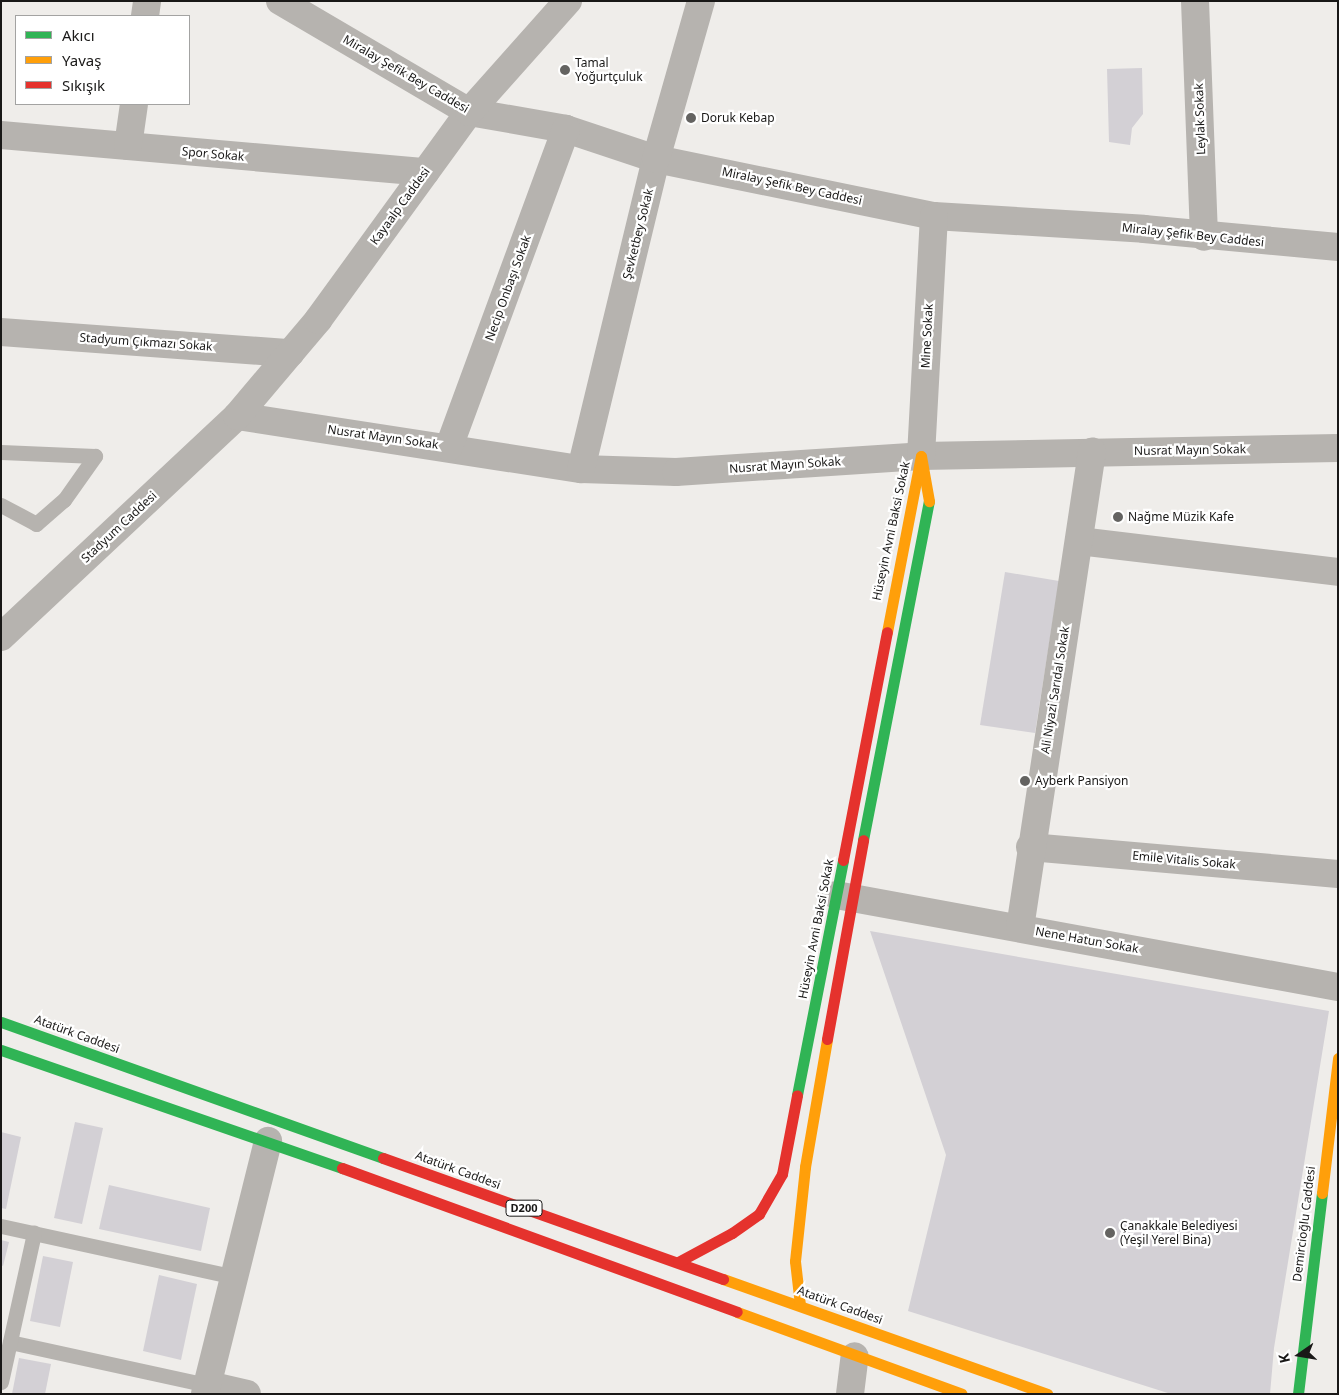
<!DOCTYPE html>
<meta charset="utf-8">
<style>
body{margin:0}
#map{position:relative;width:1339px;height:1395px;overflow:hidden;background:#efedea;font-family:"Noto Sans",sans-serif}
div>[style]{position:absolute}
.building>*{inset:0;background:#d3d0d5}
.lane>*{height:15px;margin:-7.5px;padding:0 7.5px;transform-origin:7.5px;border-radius:7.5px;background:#b6b3af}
.street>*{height:28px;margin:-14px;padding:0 14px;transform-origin:14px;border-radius:14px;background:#b6b3af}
.fast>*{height:11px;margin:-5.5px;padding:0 5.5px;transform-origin:5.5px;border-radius:5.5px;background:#30b455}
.slow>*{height:11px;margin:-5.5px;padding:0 5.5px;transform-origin:5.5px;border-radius:5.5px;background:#ff9f0a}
.jam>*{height:11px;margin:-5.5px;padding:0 5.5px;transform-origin:5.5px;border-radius:5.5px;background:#e5322d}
.dots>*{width:14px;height:14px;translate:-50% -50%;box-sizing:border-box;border:2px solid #fff;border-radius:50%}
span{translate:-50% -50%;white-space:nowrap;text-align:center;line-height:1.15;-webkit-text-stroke:4.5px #fff;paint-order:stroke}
.shield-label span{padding:1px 4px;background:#fff;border:1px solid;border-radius:4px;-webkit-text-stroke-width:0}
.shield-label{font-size:11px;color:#191817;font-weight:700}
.poi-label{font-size:12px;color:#191817}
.left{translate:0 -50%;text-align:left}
.street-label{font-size:12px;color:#191817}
.frame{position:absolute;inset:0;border:2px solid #191817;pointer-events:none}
.legend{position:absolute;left:15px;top:15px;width:175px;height:90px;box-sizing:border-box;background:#fff;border:1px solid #a3a3a2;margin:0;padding:6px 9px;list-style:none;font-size:15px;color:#191817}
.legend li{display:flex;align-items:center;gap:10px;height:25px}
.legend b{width:25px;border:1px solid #a3a3a2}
.north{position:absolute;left:1274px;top:1330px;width:50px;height:50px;-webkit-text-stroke:4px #fff;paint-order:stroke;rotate:257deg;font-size:14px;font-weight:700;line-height:20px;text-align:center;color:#191817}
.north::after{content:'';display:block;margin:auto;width:18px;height:22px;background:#191817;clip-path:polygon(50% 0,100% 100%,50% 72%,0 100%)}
</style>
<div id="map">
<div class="building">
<i style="clip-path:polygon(1142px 68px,1143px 114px,1132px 128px,1130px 145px,1109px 142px,1107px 69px)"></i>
<i style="clip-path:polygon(1005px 572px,1059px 581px,1035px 733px,980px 725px)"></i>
<i style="clip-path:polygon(870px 931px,1329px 1011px,1274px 1348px,1270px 1394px,1171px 1394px,908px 1311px,946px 1155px)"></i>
<i style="clip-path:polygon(75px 1122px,103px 1128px,82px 1224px,54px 1218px)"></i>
<i style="clip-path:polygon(1px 1132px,21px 1137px,6px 1209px,1px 1208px)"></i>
<i style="clip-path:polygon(109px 1185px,210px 1208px,201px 1251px,99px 1229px)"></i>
<i style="clip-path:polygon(1px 1240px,9px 1242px,3px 1266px,1px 1265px)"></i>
<i style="clip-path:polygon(43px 1256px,73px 1262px,60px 1327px,30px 1321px)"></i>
<i style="clip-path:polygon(159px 1275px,197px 1284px,181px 1360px,143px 1351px)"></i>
<i style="clip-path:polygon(19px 1358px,51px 1364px,45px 1394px,12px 1394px)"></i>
</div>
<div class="lane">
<i style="left:1px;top:452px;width:94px;rotate:2.4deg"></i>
<i style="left:1px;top:505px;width:40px;rotate:28deg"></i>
<i style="left:36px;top:524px;width:37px;rotate:-41deg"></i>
<i style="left:64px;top:500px;width:54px;rotate:-54.8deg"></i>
<i style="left:1px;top:1226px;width:239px;rotate:12.3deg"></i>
<i style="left:10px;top:1342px;width:203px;rotate:12.3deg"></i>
<i style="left:1px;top:1382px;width:153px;rotate:-77.5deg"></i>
</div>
<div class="street">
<i style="left:280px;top:1px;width:219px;rotate:30.4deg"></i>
<i style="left:469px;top:112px;width:98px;rotate:9.9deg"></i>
<i style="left:566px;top:129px;width:95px;rotate:18.4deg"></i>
<i style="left:656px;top:159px;width:284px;rotate:11.6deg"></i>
<i style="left:934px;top:216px;width:210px;rotate:3.5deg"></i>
<i style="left:1144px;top:229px;width:195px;rotate:5.3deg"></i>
<i style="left:1195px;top:1px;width:236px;rotate:87.8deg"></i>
<i style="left:145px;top:16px;width:15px;rotate:-82deg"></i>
<i style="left:1px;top:135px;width:426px;rotate:5deg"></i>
<i style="left:128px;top:146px;width:42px;rotate:-81.9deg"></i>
<i style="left:1px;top:332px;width:290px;rotate:4.2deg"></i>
<i style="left:237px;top:416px;width:348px;rotate:8.8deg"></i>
<i style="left:581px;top:469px;width:95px;rotate:1.8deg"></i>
<i style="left:676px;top:472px;width:246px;rotate:-3.7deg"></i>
<i style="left:921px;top:456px;width:417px;rotate:-1.1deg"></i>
<i style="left:449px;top:447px;width:339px;rotate:-69.8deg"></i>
<i style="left:921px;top:456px;width:240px;rotate:-86.9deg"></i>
<i style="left:581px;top:469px;width:319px;rotate:-76.4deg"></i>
<i style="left:656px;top:159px;width:164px;rotate:-74.1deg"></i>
<i style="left:1079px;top:541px;width:261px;rotate:6.8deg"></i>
<i style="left:1px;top:637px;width:323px;rotate:-43.1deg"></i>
<i style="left:237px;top:416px;width:126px;rotate:-49.8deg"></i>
<i style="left:318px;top:320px;width:257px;rotate:-54deg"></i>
<i style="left:469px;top:112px;width:149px;rotate:-48.3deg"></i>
<i style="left:1030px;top:847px;width:309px;rotate:5deg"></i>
<i style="left:836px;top:895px;width:510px;rotate:10.39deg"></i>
<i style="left:1020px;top:928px;width:482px;rotate:-81.4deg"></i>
<i style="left:208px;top:1385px;width:40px;rotate:13deg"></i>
<i style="left:205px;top:1394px;width:261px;rotate:-76deg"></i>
<i style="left:850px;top:1394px;width:38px;rotate:-83deg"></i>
</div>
<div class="fast">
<i style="left:863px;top:840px;width:345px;rotate:-79deg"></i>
<i style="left:1px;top:1022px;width:405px;rotate:19.6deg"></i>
<i style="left:1px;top:1050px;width:361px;rotate:19.1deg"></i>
<i style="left:797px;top:1095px;width:239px;rotate:-78.9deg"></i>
<i style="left:1298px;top:1394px;width:202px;rotate:-83.2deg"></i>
</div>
<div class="slow">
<i style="left:887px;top:632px;width:179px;rotate:-79.1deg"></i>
<i style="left:921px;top:456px;width:46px;rotate:79.9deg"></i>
<i style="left:1322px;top:1193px;width:136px;rotate:-83.2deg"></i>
<i style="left:723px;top:1279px;width:344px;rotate:19.5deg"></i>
<i style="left:800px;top:1305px;width:44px;rotate:-96.5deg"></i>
<i style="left:795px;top:1261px;width:95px;rotate:-83.9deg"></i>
<i style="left:805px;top:1167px;width:130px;rotate:-80.2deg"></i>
<i style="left:737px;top:1312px;width:239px;rotate:20deg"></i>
</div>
<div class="jam">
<i style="left:843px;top:860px;width:232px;rotate:-79.1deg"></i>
<i style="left:827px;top:1039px;width:202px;rotate:-79.7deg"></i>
<i style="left:383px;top:1158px;width:361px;rotate:19.6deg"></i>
<i style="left:342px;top:1168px;width:420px;rotate:20deg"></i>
<i style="left:678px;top:1262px;width:61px;rotate:-28.2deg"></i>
<i style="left:732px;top:1233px;width:33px;rotate:-35deg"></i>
<i style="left:759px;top:1214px;width:46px;rotate:-60.1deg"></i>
<i style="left:782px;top:1174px;width:80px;rotate:-79.2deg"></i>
</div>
<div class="dots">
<i style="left:565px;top:70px;background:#646361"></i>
<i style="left:691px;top:118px;background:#646361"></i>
<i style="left:1118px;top:517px;background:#646361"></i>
<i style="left:1025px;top:781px;background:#646361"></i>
<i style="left:1110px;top:1233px;background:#646361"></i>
</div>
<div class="shield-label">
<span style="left:524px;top:1208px">D200</span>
</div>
<div class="poi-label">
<span class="left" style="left:575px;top:70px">Tamal<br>Yoğurtçuluk</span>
<span class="left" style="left:701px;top:118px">Doruk Kebap</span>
<span class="left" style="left:1128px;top:517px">Nağme Müzik Kafe</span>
<span class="left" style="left:1035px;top:781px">Ayberk Pansiyon</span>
<span class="left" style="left:1120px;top:1233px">Çanakkale Belediyesi<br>(Yeşil Yerel Bina)</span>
</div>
<div class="street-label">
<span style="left:406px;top:74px;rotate:30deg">Miralay Şefik Bey Caddesi</span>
<span style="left:1200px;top:119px;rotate:-92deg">Leylak Sokak</span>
<span style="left:213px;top:154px;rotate:5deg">Spor Sokak</span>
<span style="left:792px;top:186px;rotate:12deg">Miralay Şefik Bey Caddesi</span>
<span style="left:400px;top:206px;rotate:-54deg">Kayaalp Caddesi</span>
<span style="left:638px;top:234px;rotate:-76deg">Şevketbey Sokak</span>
<span style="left:1193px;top:235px;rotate:6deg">Miralay Şefik Bey Caddesi</span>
<span style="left:508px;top:288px;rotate:-70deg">Necip Onbaşı Sokak</span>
<span style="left:927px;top:336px;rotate:-87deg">Mine Sokak</span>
<span style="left:146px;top:342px;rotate:4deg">Stadyum Çıkmazı Sokak</span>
<span style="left:383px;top:437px;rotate:8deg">Nusrat Mayın Sokak</span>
<span style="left:1190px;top:450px;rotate:-1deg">Nusrat Mayın Sokak</span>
<span style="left:785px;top:465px;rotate:-4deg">Nusrat Mayın Sokak</span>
<span style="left:119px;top:527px;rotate:-43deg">Stadyum Caddesi</span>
<span style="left:891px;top:531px;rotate:-78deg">Hüseyin Avni Baksi Sokak</span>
<span style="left:1055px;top:690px;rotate:-81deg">Ali Niyazi Sarıdal Sokak</span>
<span style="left:1184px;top:860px;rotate:5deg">Emile Vitalis Sokak</span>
<span style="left:816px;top:929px;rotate:-79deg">Hüseyin Avni Baksi Sokak</span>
<span style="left:1087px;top:940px;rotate:10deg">Nene Hatun Sokak</span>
<span style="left:77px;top:1034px;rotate:20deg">Atatürk Caddesi</span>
<span style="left:458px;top:1170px;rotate:20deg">Atatürk Caddesi</span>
<span style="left:1304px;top:1224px;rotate:-83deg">Demircioğlu Caddesi</span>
<span style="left:840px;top:1305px;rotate:20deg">Atatürk Caddesi</span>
</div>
<div class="frame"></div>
<ul class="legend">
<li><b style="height:6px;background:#30b455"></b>Akıcı</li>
<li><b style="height:6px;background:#ff9f0a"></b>Yavaş</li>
<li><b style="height:6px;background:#e5322d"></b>Sıkışık</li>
</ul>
<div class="north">K</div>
</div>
